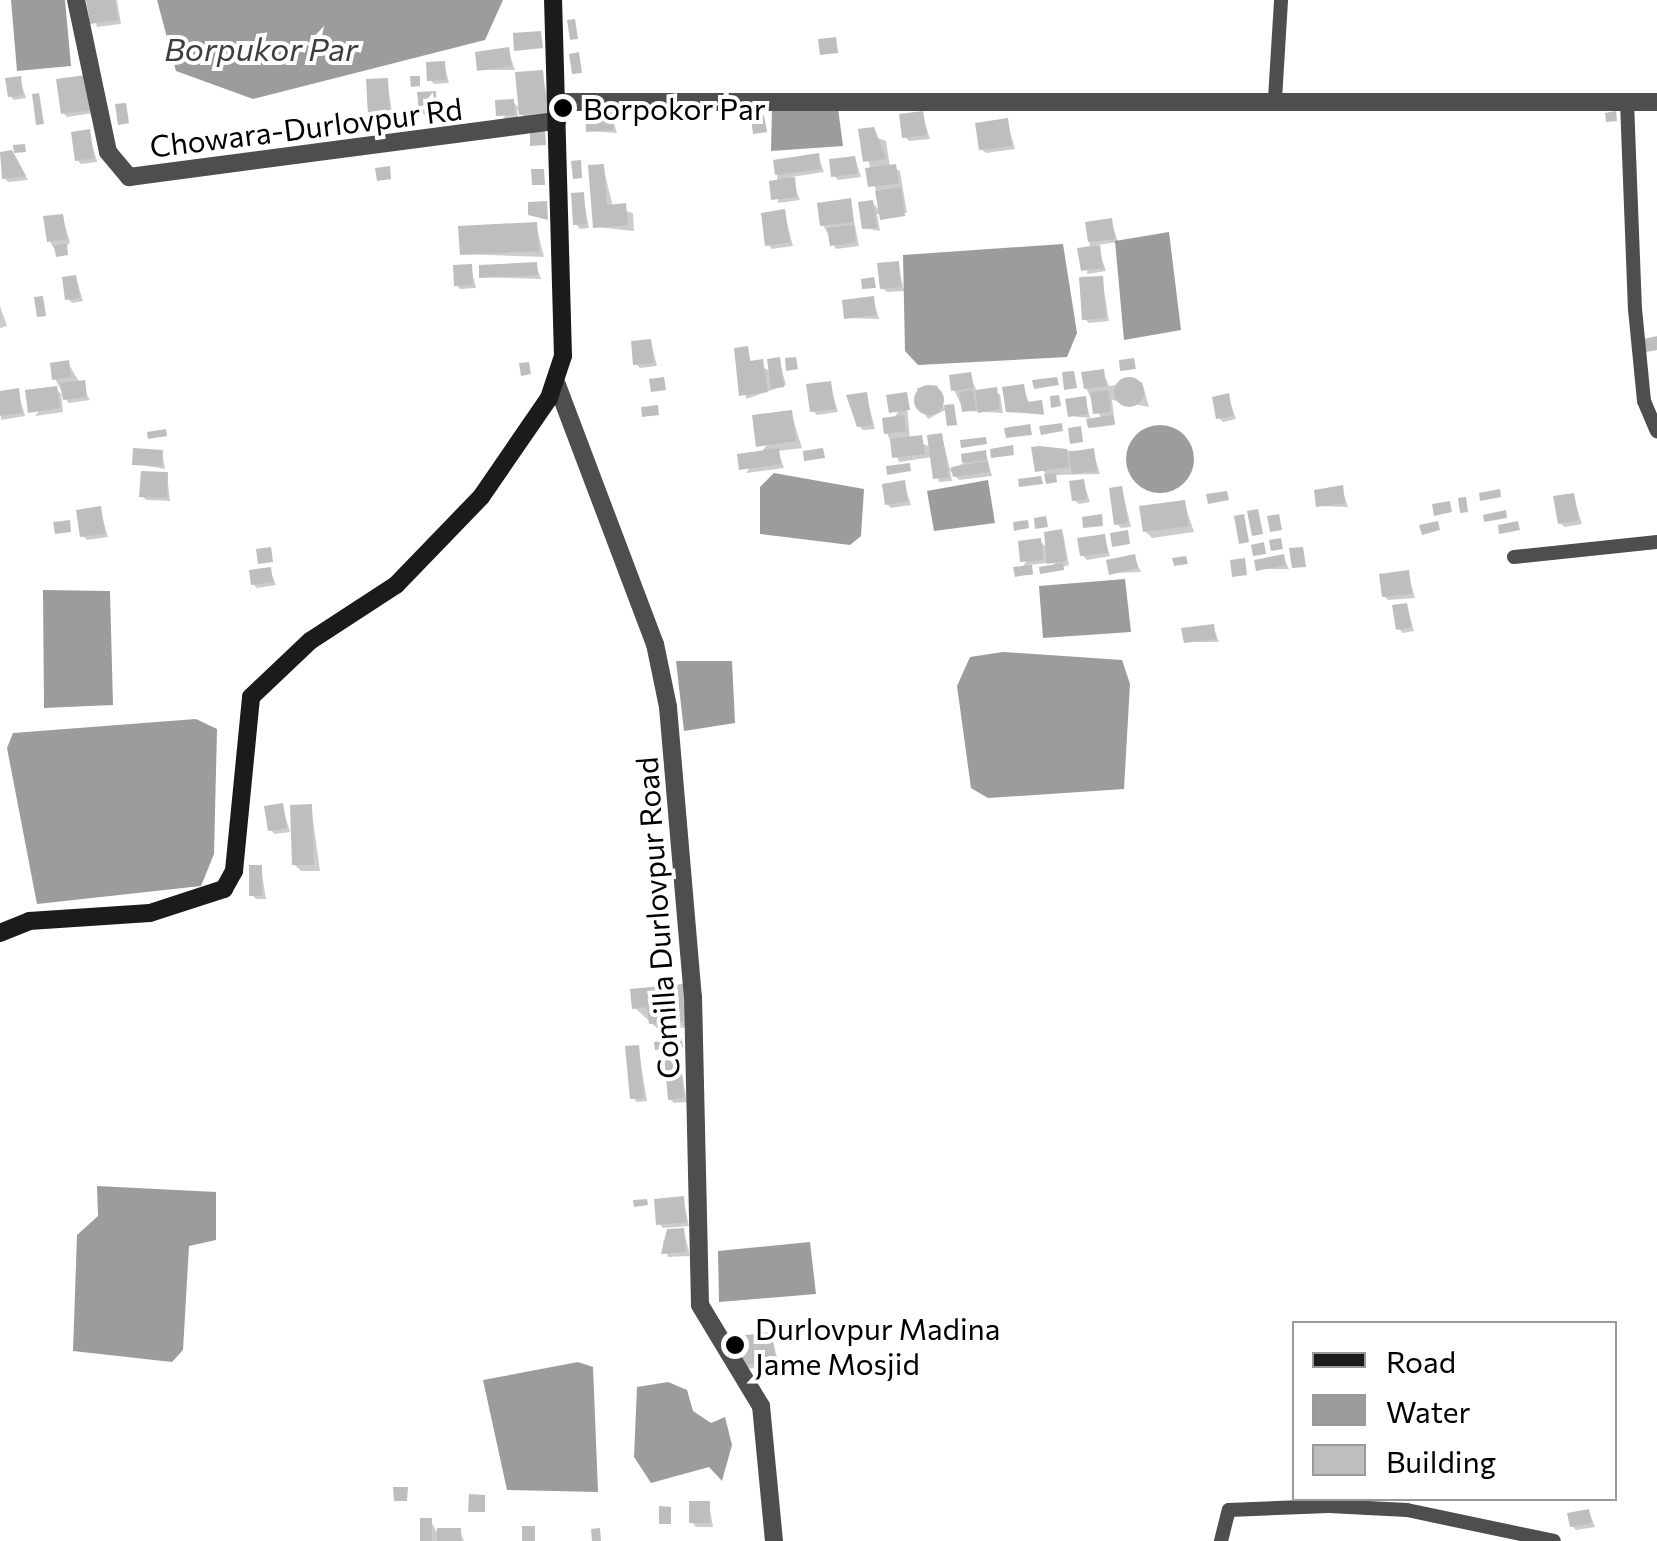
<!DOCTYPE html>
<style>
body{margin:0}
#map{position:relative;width:1657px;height:1541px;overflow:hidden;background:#fff;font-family:Commissioner,sans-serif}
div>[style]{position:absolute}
.water>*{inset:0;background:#9c9c9c}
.round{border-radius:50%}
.shadow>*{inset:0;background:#0003}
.building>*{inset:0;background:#bebebe}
.minor>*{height:14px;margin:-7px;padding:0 7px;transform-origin:7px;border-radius:7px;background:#4e4e4e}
.tertiary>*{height:18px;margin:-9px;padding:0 9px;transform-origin:9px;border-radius:9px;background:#4e4e4e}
.secondary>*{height:18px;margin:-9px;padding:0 9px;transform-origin:9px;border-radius:9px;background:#1b1b1b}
.dots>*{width:28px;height:28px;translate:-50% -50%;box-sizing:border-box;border:5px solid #fff;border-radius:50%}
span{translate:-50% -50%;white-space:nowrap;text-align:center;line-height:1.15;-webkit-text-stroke:8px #fff;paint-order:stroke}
.poi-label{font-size:30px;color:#000}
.left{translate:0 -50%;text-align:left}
.street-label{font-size:30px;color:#000}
.water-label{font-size:32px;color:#3d3d3d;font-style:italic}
.legend{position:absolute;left:1292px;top:1321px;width:325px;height:180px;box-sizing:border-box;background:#fff;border:2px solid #999;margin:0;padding:12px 18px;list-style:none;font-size:30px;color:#000}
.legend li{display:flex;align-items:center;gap:20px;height:50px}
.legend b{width:50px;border:2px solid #999}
</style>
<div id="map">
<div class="water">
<i style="clip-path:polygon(11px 0,65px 0,71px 66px,17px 71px)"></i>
<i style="clip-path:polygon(157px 0,503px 0,485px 40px,253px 99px,176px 71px)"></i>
<i style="clip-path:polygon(838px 108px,843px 146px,771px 151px,772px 108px)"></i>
<i style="clip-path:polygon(1169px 232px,1181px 330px,1124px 340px,1115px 241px)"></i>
<i style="clip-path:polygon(1063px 244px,1077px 333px,1067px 357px,918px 365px,905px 351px,903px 255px)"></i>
<i class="round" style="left:1126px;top:425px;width:68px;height:68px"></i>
<i style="clip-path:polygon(774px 473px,864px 489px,861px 536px,850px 545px,760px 534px,760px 487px)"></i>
<i style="clip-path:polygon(988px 480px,995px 523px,934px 531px,927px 491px)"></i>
<i style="clip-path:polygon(1125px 579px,1131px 632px,1043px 638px,1039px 586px)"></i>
<i style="clip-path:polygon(43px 590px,110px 591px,113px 705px,44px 708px)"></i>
<i style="clip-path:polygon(1003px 652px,1122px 660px,1130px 684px,1124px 789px,988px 798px,971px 788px,957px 686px,970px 657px)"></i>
<i style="clip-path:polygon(676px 661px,732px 661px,735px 723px,684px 731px)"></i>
<i style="clip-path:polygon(196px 719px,217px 729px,214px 854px,201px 886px,37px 904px,7px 748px,13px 733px)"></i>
<i style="clip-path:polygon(97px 1186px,216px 1192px,216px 1240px,189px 1246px,183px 1350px,172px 1362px,73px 1351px,77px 1235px,98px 1216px)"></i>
<i style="clip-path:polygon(810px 1242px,816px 1294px,719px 1302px,718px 1251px)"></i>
<i style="clip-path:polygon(578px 1362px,593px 1367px,598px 1492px,507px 1490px,483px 1380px)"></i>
<i style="clip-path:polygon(668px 1382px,687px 1390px,693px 1411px,711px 1423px,725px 1417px,732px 1445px,722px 1481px,709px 1467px,651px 1483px,634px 1457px,637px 1387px)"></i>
</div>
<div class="shadow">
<i style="clip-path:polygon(89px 0,117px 0,121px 24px,97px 27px)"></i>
<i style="clip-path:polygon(508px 50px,515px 70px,480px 70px)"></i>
<i style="clip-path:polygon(444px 63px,449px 83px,434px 84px,430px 80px)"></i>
<i style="clip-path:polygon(542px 73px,552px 119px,528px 121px,517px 109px,518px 118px,503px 119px,513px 102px,521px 110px)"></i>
<i style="clip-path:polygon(85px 77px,93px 113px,67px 117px,63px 112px)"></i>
<i style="clip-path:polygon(20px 79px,26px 98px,14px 100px,10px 96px)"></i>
<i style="clip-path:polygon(387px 81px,393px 118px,375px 119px,370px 115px)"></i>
<i style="clip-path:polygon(435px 94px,440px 116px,425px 116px,421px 112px)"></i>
<i style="clip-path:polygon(922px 113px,930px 139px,909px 141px,905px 137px)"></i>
<i style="clip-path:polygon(611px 114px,617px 133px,588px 131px)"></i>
<i style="clip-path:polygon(1007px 121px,1015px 149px,986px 153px,981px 149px)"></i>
<i style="clip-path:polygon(89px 132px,97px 162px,81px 164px,77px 160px)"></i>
<i style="clip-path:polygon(861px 132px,886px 141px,890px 167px,900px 171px,907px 213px,877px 214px,880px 231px,864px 228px,872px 203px,881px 211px)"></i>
<i style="clip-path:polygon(818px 156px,824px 172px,791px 177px,800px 200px,778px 203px,777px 174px)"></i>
<i style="clip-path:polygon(16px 158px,28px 180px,8px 182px,4px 178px)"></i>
<i style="clip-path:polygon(855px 158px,861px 177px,838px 180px,834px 176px)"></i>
<i style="clip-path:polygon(603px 166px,613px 207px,633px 213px,634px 231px,596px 227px)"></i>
<i style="clip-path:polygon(583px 195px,589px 228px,580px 229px,576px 224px)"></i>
<i style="clip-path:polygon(850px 201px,859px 246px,836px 249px,823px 225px)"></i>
<i style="clip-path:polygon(784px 212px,793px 246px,772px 249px,768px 244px)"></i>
<i style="clip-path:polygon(62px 216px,70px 242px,59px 257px,49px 240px)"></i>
<i style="clip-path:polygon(1111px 221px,1118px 242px,1097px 245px,1106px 271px,1087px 274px,1090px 241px)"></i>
<i style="clip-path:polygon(536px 225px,544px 257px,462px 254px)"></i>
<i style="clip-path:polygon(898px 263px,904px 291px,887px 292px,882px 288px)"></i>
<i style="clip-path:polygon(536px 265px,541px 279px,482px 277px)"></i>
<i style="clip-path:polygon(471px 267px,476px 288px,460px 289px,456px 285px)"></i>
<i style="clip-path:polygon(76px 278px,83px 301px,72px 303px,68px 299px)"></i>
<i style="clip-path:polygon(1102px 278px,1109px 321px,1089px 323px,1084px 318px)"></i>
<i style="clip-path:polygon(873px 298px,879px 319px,847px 318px)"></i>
<i style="clip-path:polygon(0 306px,7px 326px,0 328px)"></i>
<i style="clip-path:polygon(651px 342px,657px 366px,640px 368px,636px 364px)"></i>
<i style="clip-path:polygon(748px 350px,751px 363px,771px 371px,779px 360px,786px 385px,746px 399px)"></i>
<i style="clip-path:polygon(68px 363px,90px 400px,69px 403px,61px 394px,63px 412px,35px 416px,56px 389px,65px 397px,55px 379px)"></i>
<i style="clip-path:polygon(1103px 372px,1109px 386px,1142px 382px,1149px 407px,1112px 400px,1115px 425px,1091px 428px,1089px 418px,1070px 416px,1085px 399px,1091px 421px,1102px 420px,1086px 388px)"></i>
<i style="clip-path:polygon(970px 375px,977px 392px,1000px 394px,1003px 413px,964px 411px,954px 390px)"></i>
<i style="clip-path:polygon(830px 384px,838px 412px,817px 415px,813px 411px)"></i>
<i style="clip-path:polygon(937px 385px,944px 408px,954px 408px,957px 426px,947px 409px,928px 419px,920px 407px,917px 388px)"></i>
<i style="clip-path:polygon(1023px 387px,1030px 405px,1041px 403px,1044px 415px,1008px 411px)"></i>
<i style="clip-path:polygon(18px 391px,25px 416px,1px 420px,0 394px)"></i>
<i style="clip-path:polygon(866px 394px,875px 429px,863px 430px,859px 426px)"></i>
<i style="clip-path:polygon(906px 395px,910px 439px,931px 447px,942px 436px,950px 469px,986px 454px,992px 476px,959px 480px,950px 471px,952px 481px,939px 482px,932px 457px,899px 462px,887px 433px)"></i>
<i style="clip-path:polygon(1228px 396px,1236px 419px,1223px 422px,1218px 417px)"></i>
<i style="clip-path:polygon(791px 412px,802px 448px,778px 451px,784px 468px,746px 473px)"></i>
<i style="clip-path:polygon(1034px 450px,1093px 451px,1100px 474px,1056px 475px,1050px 484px)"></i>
<i style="clip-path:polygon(162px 452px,165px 469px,135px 464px)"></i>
<i style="clip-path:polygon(167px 475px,170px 501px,146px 500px,142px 496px)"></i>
<i style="clip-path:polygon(1083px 481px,1090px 502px,1079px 504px,1074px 500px)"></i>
<i style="clip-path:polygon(904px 483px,911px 505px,891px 508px,887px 504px)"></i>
<i style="clip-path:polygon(1342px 488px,1348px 507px,1319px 506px)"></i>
<i style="clip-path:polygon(1122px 489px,1131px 527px,1121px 528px,1117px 524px)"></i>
<i style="clip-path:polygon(1573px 495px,1582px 524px,1565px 527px,1560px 523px)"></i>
<i style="clip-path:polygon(1184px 502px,1194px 532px,1152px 538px,1145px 531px)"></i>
<i style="clip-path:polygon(100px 509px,108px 537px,87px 540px,83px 536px)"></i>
<i style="clip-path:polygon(1063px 533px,1069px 565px,1044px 573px,1056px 562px,1029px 565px,1033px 575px,1017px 575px,1040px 541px,1047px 548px)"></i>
<i style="clip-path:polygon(1104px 537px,1110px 556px,1087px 560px,1082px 555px)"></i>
<i style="clip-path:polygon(1134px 557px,1141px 572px,1111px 573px)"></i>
<i style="clip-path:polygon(1283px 557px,1289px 569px,1258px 569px)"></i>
<i style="clip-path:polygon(270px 570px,276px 585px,257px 588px,253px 584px)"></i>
<i style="clip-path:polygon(1408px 573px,1415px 598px,1388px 600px,1384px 596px)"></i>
<i style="clip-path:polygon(1406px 605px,1414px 631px,1403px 633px,1399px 629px)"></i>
<i style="clip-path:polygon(1213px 626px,1219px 642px,1186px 642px)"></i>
<i style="clip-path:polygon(282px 806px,290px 832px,275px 834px,270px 830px)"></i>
<i style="clip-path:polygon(311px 806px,320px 871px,301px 871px,294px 864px)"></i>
<i style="clip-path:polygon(261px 868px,266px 899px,256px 899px,252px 895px)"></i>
<i style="clip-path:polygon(682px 987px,690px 1027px,659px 1030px,634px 1007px)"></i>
<i style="clip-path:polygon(638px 1047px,647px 1101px,637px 1102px,633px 1098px)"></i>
<i style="clip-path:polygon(679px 1056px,687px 1102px,674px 1103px,670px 1099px)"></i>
<i style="clip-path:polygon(683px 1198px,689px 1226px,663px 1228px,659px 1223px)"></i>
<i style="clip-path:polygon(684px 1231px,690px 1256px,668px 1257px,663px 1241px)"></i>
<i style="clip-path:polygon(771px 1334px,779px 1365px,746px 1369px,742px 1364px)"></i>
<i style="clip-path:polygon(709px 1503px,713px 1527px,696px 1527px,692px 1522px)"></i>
<i style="clip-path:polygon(1589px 1512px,1595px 1527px,1576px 1530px,1572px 1526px)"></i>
<i style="clip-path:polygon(431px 1521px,436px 1531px,460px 1531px,464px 1541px,422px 1541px)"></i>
</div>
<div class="building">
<i style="clip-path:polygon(86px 0,115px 0,118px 20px,90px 24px)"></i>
<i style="clip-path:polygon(575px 19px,578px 39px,570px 40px,567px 20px)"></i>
<i style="clip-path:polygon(541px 31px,543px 48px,514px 51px,513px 33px)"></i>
<i style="clip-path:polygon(836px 37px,838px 53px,820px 55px,818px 39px)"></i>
<i style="clip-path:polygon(509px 47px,512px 66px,477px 71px,475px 52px)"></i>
<i style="clip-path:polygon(579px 52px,582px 73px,572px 74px,569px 54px)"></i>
<i style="clip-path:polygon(445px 61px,446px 80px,427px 81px,426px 62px)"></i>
<i style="clip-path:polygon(543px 70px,547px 112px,519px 115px,515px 72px)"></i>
<i style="clip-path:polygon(86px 75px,90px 110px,61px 114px,56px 79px)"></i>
<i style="clip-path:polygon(21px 76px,23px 95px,8px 97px,5px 78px)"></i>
<i style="clip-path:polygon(410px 76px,420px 76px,420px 86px,411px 87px)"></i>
<i style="clip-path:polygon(388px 78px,390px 115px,368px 116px,366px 79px)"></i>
<i style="clip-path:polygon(436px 91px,437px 112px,419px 113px,417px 92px)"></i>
<i style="clip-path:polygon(39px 93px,44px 124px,36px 125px,32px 94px)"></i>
<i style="clip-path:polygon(514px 99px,515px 115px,496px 116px,495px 100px)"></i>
<i style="clip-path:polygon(126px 103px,129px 123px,118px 125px,115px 104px)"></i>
<i style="clip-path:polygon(923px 111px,927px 135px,902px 138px,899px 114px)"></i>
<i style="clip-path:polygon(1616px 111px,1617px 121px,1606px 122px,1605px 113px)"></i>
<i style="clip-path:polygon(612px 112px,614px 130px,586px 132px,585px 114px)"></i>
<i style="clip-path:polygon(764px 115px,767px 132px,753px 134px,751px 117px)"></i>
<i style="clip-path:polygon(1008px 118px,1012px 146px,979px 150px,975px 123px)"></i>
<i style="clip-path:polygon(874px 127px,886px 159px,863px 162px,858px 129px)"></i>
<i style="clip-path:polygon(90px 129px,94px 158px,75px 161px,71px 132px)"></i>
<i style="clip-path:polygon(530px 131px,545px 131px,546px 145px,530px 146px)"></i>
<i style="clip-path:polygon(25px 144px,26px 152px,14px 153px,13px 145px)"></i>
<i style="clip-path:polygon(12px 150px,26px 176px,2px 179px,0 152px)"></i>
<i style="clip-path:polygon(819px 153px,821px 169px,775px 175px,773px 160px)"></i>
<i style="clip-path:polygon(855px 156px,858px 173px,831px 177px,829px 159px)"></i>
<i style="clip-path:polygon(581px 160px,582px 178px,573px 179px,571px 161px)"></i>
<i style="clip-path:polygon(604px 164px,607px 205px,626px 203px,628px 225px,593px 228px,588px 165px)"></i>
<i style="clip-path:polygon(896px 164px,899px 183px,868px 187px,865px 168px)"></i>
<i style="clip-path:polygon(390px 166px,391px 179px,377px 181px,375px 168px)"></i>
<i style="clip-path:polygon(531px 169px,544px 169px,545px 185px,532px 185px)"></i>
<i style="clip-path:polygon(795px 177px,797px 197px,771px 200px,769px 181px)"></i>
<i style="clip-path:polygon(901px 187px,905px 216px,880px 220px,875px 191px)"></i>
<i style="clip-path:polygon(584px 192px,586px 224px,573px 225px,571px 193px)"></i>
<i style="clip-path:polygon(851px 198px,854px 222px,820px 226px,817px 203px)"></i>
<i style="clip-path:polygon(873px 200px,877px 228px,862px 229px,858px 202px)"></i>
<i style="clip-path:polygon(547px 201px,548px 220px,528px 215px,528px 202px)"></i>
<i style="clip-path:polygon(785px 209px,790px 242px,765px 246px,761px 213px)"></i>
<i style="clip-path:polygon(63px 214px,67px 239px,47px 242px,43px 216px)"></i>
<i style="clip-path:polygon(1112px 218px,1115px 239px,1088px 242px,1085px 222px)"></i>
<i style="clip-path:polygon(537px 222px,539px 251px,460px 255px,458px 226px)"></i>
<i style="clip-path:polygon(854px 225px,856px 242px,830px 246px,827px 228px)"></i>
<i style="clip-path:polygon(67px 244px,68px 255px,56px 257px,54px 246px)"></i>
<i style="clip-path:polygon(1100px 245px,1103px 268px,1081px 271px,1077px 248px)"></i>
<i style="clip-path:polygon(899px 261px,901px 287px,880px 289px,877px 263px)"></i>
<i style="clip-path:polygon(537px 262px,538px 275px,479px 278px,479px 265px)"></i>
<i style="clip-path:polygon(472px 264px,473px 285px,454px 286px,453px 265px)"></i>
<i style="clip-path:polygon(76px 275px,80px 298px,65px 300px,62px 277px)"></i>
<i style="clip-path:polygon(1103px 276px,1106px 318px,1082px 320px,1079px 277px)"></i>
<i style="clip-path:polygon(874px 277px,876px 288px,862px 289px,861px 279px)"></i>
<i style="clip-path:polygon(43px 296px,46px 316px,37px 317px,34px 297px)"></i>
<i style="clip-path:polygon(874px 296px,876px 315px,844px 319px,842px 300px)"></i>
<i style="clip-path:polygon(1657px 336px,1657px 350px,1646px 352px,1644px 339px)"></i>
<i style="clip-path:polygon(651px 339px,654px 363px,633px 365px,631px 341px)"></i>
<i style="clip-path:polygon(748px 346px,750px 361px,763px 359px,768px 392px,739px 396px,734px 348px)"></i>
<i style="clip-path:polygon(780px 357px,784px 387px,771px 389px,767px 359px)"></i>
<i style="clip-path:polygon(796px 357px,798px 369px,786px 371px,785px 358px)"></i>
<i style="clip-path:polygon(1134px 358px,1136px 369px,1120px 371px,1119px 360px)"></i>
<i style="clip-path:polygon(69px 360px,71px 377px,52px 380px,50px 363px)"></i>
<i style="clip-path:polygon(529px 362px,531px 374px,521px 376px,519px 363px)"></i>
<i style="clip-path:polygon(1104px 369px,1106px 386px,1084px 389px,1081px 372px)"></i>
<i style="clip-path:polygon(1074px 371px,1077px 388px,1064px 390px,1062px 372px)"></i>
<i style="clip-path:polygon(971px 372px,974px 388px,951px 391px,949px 375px)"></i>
<i class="round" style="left:1114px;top:377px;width:30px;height:30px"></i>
<i style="clip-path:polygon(664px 377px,666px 390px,651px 392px,649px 379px)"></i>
<i style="clip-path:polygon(1057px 377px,1059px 385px,1034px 389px,1032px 380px)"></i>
<i style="clip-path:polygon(85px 380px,87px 396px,63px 400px,60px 383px)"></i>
<i style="clip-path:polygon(831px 381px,835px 409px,810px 412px,806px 384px)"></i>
<i style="clip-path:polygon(1024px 384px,1027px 402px,1042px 400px,1044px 414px,1006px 412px,1002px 387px)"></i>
<i class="round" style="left:914px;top:385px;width:30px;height:30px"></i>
<i style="clip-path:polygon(57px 386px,60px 408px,28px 413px,25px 390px)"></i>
<i style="clip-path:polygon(997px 387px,1000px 409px,978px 413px,975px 390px)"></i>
<i style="clip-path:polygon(19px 388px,22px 413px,0 416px,0 391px)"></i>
<i style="clip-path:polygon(973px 390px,976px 410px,962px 412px,959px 392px)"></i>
<i style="clip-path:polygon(1108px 390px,1111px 412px,1093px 414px,1090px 392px)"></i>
<i style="clip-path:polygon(867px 392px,872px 425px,857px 427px,846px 395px)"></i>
<i style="clip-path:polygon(907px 392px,910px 410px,889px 413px,886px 395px)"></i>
<i style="clip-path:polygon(1229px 393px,1233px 416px,1216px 419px,1212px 397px)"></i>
<i style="clip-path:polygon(1059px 395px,1061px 406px,1051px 408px,1050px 396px)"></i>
<i style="clip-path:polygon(1086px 396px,1088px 414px,1068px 417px,1065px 399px)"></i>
<i style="clip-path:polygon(954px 404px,957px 425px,947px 426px,944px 405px)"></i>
<i style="clip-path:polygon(658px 405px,659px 415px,642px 417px,641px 407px)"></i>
<i style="clip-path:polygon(792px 410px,796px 441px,756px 447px,752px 415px)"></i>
<i style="clip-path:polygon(904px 415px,906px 431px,884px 434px,882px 418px)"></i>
<i style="clip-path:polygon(1113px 415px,1115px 424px,1088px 428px,1086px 419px)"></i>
<i style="clip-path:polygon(1062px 423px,1063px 431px,1041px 435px,1039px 426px)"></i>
<i style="clip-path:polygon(1030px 424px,1032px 435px,1006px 438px,1004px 428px)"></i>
<i style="clip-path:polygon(1081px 426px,1083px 442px,1070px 444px,1068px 428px)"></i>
<i style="clip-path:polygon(166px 429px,167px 436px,148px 439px,147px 432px)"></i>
<i style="clip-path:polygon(942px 433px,949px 477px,933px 479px,927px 435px)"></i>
<i style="clip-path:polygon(922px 435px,925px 454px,892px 458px,890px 439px)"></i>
<i style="clip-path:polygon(986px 437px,987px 444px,961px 448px,960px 440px)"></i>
<i style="clip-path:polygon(1013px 445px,1014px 455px,991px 458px,990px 449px)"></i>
<i style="clip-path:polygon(1039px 446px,1067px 449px,1069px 467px,1035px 472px,1031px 447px)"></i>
<i style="clip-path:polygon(133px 448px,163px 450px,162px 466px,132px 465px)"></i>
<i style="clip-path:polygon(779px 448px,781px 464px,739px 470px,737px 454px)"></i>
<i style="clip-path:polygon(823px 448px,825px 458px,804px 461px,803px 451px)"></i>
<i style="clip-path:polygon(1094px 448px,1097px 471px,1072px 474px,1069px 452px)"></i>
<i style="clip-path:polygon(986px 450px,987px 460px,962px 463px,961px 454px)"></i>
<i style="clip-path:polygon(988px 461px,989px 472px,953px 477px,951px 467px)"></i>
<i style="clip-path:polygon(910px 463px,911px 471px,887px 475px,886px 466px)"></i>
<i style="clip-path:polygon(141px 471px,168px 472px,167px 498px,139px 497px)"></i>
<i style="clip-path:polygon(1056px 473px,1057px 482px,1046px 484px,1044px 474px)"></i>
<i style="clip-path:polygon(1041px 476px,1043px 484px,1019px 487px,1018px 479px)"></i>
<i style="clip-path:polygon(1084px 479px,1087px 499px,1072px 501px,1069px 481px)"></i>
<i style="clip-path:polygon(905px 480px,908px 501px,885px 505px,882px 484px)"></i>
<i style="clip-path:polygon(1343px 485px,1345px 503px,1316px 507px,1314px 490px)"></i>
<i style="clip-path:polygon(1122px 486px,1128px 523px,1114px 525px,1109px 488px)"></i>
<i style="clip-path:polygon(1500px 489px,1501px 497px,1480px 501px,1479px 493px)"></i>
<i style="clip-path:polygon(1227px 491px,1229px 500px,1208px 504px,1206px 494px)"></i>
<i style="clip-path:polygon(1574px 493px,1579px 520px,1558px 524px,1553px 496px)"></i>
<i style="clip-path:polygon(1466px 497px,1468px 512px,1460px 513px,1458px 498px)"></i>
<i style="clip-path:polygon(1185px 500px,1189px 526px,1143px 532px,1139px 506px)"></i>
<i style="clip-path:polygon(1450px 501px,1452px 512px,1434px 516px,1432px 504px)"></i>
<i style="clip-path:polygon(101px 506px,105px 534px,80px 537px,76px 510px)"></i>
<i style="clip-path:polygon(1258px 509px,1263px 534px,1252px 536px,1247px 511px)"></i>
<i style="clip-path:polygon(1506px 510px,1507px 518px,1484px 522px,1483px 515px)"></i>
<i style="clip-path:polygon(1102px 514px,1103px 526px,1083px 528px,1082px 517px)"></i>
<i style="clip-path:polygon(1244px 514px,1249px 542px,1239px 544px,1234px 516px)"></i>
<i style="clip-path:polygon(1279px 514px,1282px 530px,1270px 532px,1267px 516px)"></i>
<i style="clip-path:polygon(1046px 516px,1048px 527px,1035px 529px,1034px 518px)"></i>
<i style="clip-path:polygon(70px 520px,71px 532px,55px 534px,53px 522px)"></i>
<i style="clip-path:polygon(1028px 520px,1029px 528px,1014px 531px,1013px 522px)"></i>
<i style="clip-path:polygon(1438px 521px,1440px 530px,1422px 535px,1419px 525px)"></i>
<i style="clip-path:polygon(1518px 521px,1520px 530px,1499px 534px,1498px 525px)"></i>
<i style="clip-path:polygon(1062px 529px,1066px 561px,1047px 564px,1044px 532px)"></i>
<i style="clip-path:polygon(1128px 530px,1130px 544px,1112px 547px,1110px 533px)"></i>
<i style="clip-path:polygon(1105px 534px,1108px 553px,1080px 556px,1077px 538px)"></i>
<i style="clip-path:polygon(1041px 538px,1043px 560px,1020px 562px,1018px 541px)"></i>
<i style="clip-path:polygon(1281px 538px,1283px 549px,1271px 551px,1269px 540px)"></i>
<i style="clip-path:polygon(1264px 542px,1266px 554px,1253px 556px,1251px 545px)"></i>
<i style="clip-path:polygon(271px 547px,273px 562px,258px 564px,256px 549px)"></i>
<i style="clip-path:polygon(1303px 547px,1306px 567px,1292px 568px,1289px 548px)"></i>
<i style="clip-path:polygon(1135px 554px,1138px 568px,1109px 575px,1106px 560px)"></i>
<i style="clip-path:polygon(1284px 554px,1286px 565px,1256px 571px,1254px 560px)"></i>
<i style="clip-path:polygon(1186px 556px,1188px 564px,1174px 566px,1172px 558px)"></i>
<i style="clip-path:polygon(1245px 558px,1247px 575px,1232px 577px,1230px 560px)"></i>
<i style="clip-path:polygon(1063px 563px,1064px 570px,1040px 574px,1039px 567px)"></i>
<i style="clip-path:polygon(1032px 565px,1033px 574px,1015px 577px,1013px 567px)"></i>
<i style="clip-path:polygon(271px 567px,273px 582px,251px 585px,249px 570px)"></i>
<i style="clip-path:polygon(1409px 570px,1412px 594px,1382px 597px,1379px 574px)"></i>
<i style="clip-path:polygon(1407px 603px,1412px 627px,1396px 630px,1392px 605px)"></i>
<i style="clip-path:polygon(1214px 624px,1216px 639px,1184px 643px,1181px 628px)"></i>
<i style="clip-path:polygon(283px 803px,287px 828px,268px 831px,264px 806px)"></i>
<i style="clip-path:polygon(312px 804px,314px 865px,292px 865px,290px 805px)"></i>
<i style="clip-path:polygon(249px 865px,262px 865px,262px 896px,249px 896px)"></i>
<i style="clip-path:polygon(683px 984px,684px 1021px,649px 1024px,647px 1007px,632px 1009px,630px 989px)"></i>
<i style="clip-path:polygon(682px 1039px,683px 1047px,655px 1050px,654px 1042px)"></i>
<i style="clip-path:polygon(639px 1045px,644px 1098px,630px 1099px,625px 1046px)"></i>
<i style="clip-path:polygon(680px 1054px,684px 1098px,668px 1100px,664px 1055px)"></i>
<i style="clip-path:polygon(684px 1196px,686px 1222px,656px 1225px,654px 1199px)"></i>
<i style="clip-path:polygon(647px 1199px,648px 1205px,634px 1207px,633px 1200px)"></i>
<i style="clip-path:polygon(684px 1228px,686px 1252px,661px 1254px,667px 1229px)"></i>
<i style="clip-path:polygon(772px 1332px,776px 1361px,740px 1366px,736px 1336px)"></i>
<i style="clip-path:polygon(393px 1487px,408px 1487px,407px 1501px,394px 1501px)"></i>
<i style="clip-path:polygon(469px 1494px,485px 1495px,485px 1512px,468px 1512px)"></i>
<i style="clip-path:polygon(689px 1501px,710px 1501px,710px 1523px,689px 1523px)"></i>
<i style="clip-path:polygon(659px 1506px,671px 1507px,671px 1524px,659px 1524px)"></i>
<i style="clip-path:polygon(1589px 1509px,1592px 1523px,1570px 1527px,1567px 1513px)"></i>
<i style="clip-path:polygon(420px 1518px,432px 1518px,432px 1541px,420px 1541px)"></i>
<i style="clip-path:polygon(522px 1526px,535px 1526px,535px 1541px,522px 1541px)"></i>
<i style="clip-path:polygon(437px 1528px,461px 1528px,461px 1541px,437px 1541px)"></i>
<i style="clip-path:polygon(600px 1528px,601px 1541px,592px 1541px,591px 1529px)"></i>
</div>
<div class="minor">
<i style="left:1275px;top:99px;width:99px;rotate:-86.5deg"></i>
<i style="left:1627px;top:102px;width:207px;rotate:87.8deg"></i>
<i style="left:1635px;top:309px;width:92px;rotate:84.4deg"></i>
<i style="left:1644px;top:401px;width:33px;rotate:67deg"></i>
<i style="left:1514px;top:557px;width:144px;rotate:-6deg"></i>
<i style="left:1221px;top:1541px;width:32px;rotate:-76deg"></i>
<i style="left:1229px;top:1510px;width:100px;rotate:-2.3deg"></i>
<i style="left:1329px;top:1506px;width:78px;rotate:2.9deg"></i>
<i style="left:1407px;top:1510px;width:150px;rotate:11.9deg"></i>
</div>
<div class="tertiary">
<i style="left:76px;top:0;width:155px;rotate:78.1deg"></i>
<i style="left:108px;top:152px;width:33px;rotate:50deg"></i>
<i style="left:129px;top:177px;width:432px;rotate:-7.5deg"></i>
<i style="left:556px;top:102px;width:1101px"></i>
<i style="left:557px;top:385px;width:277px;rotate:69.3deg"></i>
<i style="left:655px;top:644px;width:64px;rotate:78.3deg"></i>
<i style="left:668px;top:707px;width:290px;rotate:85.1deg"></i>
<i style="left:693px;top:996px;width:309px;rotate:88.7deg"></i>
<i style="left:700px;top:1305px;width:118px;rotate:58.9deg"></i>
<i style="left:761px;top:1406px;width:136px;rotate:84.5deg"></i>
</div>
<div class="secondary">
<i style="left:0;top:933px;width:31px;rotate:-22deg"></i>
<i style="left:29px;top:921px;width:121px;rotate:-3.8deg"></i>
<i style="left:150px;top:913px;width:78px;rotate:-18deg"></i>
<i style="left:224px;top:889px;width:21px;rotate:-61deg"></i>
<i style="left:234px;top:871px;width:175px;rotate:-84.4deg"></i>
<i style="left:251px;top:697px;width:81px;rotate:-43.5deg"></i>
<i style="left:310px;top:641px;width:103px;rotate:-33.1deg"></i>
<i style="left:396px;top:585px;width:122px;rotate:-46deg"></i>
<i style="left:481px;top:497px;width:120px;rotate:-55.5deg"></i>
<i style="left:549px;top:398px;width:44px;rotate:-71.6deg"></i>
<i style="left:563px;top:356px;width:356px;rotate:-91.6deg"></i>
</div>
<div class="dots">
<i style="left:563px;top:108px;background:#000"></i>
<i style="left:735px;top:1345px;background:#000"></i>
</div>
<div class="poi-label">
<span class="left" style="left:583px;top:108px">Borpokor Par</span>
<span class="left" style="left:755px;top:1345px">Durlovpur Madina<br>Jame Mosjid</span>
</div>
<div class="street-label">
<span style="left:306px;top:127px;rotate:-7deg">Chowara-Durlovpur Rd</span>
<span style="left:657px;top:918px;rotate:-94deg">Comilla Durlovpur Road</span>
</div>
<div class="water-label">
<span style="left:261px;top:48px">Borpukor Par</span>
</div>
<ul class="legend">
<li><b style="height:12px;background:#1b1b1b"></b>Road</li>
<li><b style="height:28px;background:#9c9c9c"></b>Water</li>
<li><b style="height:28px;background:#bebebe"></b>Building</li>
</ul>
</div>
